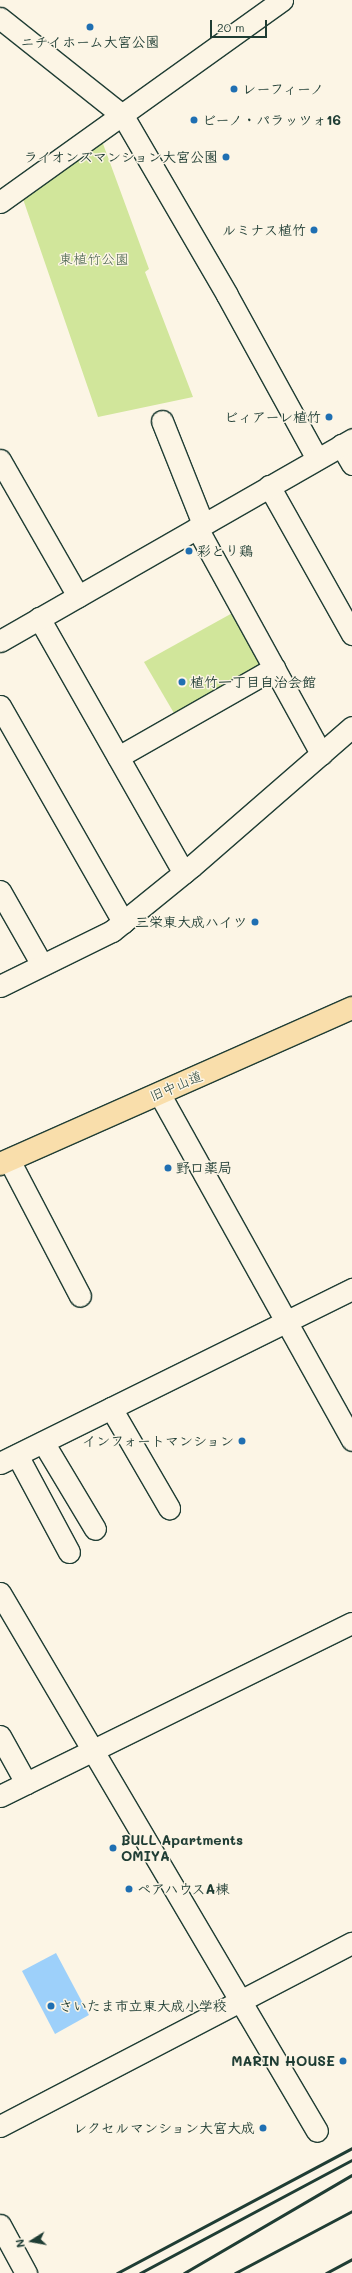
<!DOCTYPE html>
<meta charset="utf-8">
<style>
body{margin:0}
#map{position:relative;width:352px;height:2273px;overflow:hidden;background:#fcf5e5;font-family:Mali,"Klee One",sans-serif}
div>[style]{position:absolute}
.green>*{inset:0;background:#d1e69b}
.water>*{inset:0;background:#9dd0fa}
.roads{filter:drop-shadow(1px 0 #1f3d34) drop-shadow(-1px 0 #1f3d34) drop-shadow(0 1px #1f3d34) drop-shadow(0 -1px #1f3d34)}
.minor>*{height:21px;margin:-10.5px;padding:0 10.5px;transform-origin:10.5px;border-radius:10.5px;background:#fcf5e5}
.major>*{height:22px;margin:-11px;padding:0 11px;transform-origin:11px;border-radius:11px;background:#f9deab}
.rail>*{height:3px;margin:-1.5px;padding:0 1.5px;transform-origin:1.5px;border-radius:1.5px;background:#1f3d34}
.dots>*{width:11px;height:11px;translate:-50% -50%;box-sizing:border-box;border:2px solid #fcf5e5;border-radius:50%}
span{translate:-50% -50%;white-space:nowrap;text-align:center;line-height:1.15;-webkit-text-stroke:3px #fcf5e5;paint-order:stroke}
.poi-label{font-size:14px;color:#1f3d34;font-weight:700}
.left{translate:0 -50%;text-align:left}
.right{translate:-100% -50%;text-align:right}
.park-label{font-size:14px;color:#435f49}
.street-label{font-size:14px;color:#1f3d34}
.north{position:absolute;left:12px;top:2221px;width:40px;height:40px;-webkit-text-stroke:3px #fcf5e5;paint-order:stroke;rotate:259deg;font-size:11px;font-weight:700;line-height:16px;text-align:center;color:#1f3d34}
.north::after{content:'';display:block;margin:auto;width:14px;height:18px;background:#1f3d34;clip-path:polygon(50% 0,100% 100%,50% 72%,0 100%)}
.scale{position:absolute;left:210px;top:20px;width:57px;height:18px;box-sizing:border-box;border:2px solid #1f3d34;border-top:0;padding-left:5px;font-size:12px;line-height:14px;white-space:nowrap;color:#1f3d34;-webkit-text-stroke:3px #fcf5e5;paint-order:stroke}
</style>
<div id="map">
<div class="green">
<i style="clip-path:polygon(102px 141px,149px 269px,145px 272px,193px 397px,98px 417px,23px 199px)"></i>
<i style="clip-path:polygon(236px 611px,267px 668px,178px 720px,144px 662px)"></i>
</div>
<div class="water">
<i style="clip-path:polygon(56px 1953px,89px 2015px,55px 2034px,22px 1971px)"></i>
</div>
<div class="roads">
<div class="minor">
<i style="left:0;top:18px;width:157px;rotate:38.5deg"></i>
<i style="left:123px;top:116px;width:207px;rotate:59.8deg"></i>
<i style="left:227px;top:295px;width:187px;rotate:61.2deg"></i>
<i style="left:0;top:202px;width:347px;rotate:-35.6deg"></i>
<i style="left:162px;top:421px;width:111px;rotate:68.3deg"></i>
<i style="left:341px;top:445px;width:22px;rotate:60deg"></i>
<i style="left:0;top:460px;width:157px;rotate:60.2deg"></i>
<i style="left:269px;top:486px;width:170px;rotate:60.7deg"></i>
<i style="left:197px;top:528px;width:258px;rotate:61.2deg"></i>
<i style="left:39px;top:618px;width:293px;rotate:60.4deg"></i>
<i style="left:0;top:641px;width:406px;rotate:-29.8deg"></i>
<i style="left:0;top:706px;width:249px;rotate:60.3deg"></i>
<i style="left:118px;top:757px;width:180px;rotate:-29.7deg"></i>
<i style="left:0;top:891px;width:85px;rotate:60.4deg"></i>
<i style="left:0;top:986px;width:125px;rotate:-26.2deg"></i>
<i style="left:112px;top:931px;width:103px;rotate:-39.1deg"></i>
<i style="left:192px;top:866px;width:212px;rotate:-41deg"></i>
<i style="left:159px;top:1093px;width:397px;rotate:60.9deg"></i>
<i style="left:9px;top:1160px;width:153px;rotate:62.4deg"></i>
<i style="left:111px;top:1408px;width:116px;rotate:59.9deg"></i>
<i style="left:43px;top:1442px;width:101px;rotate:59.1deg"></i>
<i style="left:17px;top:1455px;width:110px;rotate:61.8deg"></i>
<i style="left:0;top:1463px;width:393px;rotate:-26.3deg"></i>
<i style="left:0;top:1593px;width:624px;rotate:59.49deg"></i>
<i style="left:0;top:1736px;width:54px;rotate:61deg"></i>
<i style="left:0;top:1796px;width:392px;rotate:-26.2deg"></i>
<i style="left:0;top:2126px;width:397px;rotate:-27.5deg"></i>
<i style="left:0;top:2225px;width:55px;rotate:61.6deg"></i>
</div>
<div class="major">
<i style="left:0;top:1164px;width:385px;rotate:-23.9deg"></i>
</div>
</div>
<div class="rail">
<i style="left:117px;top:2273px;width:266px;rotate:-28deg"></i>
<i style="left:140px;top:2273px;width:240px;rotate:-28.1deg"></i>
<i style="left:184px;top:2273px;width:194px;rotate:-30.3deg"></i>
<i style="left:235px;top:2273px;width:132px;rotate:-27.9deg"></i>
<i style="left:326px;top:2273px;width:30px;rotate:-28deg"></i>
</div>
<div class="dots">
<i style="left:90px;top:27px;background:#1f6fb2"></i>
<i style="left:234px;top:89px;background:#1f6fb2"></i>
<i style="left:194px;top:120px;background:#1f6fb2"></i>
<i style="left:226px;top:157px;background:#1f6fb2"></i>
<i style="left:314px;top:230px;background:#1f6fb2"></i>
<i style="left:329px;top:417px;background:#1f6fb2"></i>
<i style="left:189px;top:551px;background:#1f6fb2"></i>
<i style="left:182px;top:682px;background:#1f6fb2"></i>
<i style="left:255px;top:922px;background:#1f6fb2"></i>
<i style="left:168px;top:1168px;background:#1f6fb2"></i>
<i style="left:242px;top:1441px;background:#1f6fb2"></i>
<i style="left:113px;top:1848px;background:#1f6fb2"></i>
<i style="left:129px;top:1889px;background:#1f6fb2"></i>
<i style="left:51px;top:2006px;background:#1f6fb2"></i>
<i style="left:343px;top:2061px;background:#1f6fb2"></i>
<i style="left:263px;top:2128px;background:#1f6fb2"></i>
</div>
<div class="poi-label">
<span style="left:90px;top:42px">ニチイホーム大宮公園</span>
<span class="left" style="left:242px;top:89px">レーフィーノ</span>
<span class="left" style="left:202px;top:120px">ビーノ・パラッツォ16</span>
<span class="right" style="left:218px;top:157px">ライオンズマンション大宮公園</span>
<span class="right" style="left:306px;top:230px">ルミナス植竹</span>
<span class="right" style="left:321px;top:417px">ビィアーレ植竹</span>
<span class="left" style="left:197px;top:551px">彩とり鶏</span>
<span class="left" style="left:190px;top:682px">植竹一丁目自治会館</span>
<span class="right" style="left:247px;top:922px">三栄東大成ハイツ</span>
<span class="left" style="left:176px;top:1168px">野口薬局</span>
<span class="right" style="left:234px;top:1441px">インフォートマンション</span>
<span class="left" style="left:121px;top:1848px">BULL Apartments<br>OMIYA</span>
<span class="left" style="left:137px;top:1889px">ペアハウスA棟</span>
<span class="left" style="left:59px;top:2006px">さいたま市立東大成小学校</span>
<span class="right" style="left:335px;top:2061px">MARIN HOUSE</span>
<span class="right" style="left:255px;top:2128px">レクセルマンション大宮大成</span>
</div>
<div class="park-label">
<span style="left:94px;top:259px">東植竹公園</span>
</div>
<div class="street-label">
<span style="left:176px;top:1086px;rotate:-23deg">旧中山道</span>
</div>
<div class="north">N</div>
<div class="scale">20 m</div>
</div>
